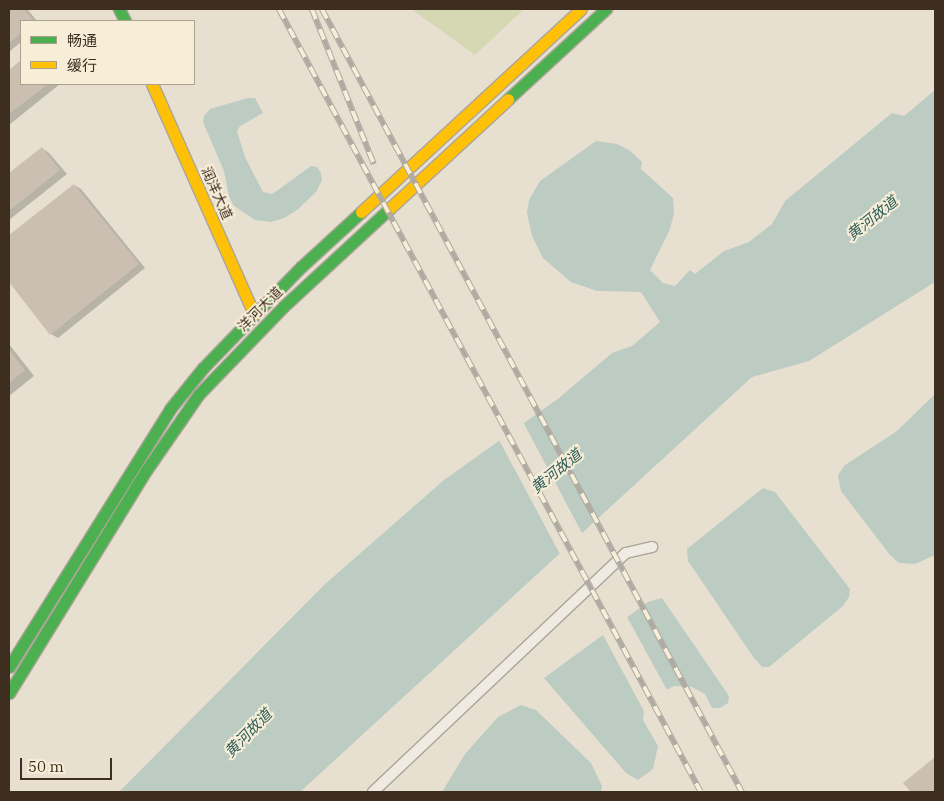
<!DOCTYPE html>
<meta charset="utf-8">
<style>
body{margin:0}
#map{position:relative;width:944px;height:801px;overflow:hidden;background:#e7e0d1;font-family:"IBM Plex Serif","Noto Sans SC",serif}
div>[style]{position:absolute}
.green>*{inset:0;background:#d6d7b3}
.water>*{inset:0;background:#bcccc2}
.pier>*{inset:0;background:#e7e0d1}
.shadow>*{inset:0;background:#0003}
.building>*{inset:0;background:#cbbfb2}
.roads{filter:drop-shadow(1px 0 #ada599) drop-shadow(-1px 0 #ada599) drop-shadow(0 1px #ada599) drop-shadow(0 -1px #ada599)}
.street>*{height:10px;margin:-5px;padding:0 5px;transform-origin:5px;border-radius:5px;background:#efebe3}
.fast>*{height:11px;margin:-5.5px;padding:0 5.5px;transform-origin:5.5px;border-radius:5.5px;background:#4caf50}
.slow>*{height:11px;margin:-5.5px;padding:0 5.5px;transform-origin:5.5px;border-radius:5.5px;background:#ffc107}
.rail>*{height:5.5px;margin-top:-2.75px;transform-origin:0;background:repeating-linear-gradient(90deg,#f7eed8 0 11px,#afaaa2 0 22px);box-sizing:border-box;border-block:1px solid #afaaa2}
span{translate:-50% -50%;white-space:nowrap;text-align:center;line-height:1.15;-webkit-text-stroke:4px #f7eed8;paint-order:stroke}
.street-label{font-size:14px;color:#3d2e20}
.water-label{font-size:15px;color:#2f5d5a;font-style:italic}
.frame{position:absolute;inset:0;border:10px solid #3d2e20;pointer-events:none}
.legend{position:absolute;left:20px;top:20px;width:175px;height:65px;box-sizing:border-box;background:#f7eed8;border:1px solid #ada18e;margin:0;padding:6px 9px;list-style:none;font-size:15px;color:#3d2e20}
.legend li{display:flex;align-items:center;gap:10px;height:25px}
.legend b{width:25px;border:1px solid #ada18e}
.scale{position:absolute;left:20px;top:758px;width:92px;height:22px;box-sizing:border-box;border:2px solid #3d2e20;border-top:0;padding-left:6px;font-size:15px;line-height:18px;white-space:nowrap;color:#3d2e20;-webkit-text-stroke:4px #f7eed8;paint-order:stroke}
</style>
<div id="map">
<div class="green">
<i style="clip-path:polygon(411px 9px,524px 9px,475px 55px)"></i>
</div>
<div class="water">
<i style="clip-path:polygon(935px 90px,935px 282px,809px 361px,752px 377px,300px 792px,119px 792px,324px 585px,444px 480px,559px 398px,612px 353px,632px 346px,660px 322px,641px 292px,597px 291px,571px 282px,543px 258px,532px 236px,527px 213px,529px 200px,540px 181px,596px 141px,617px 144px,629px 150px,642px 162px,641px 169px,673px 198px,674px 213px,670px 229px,650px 270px,663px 283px,675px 286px,690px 270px,695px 274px,724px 251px,749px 242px,772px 224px,785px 201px,892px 113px,904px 116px)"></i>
<i style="clip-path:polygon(248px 98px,255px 98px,263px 113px,240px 126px,237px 131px,245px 157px,263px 192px,272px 194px,278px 190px,311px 166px,317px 167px,321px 173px,322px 180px,316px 192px,297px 210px,284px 218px,271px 222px,255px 220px,233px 205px,229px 196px,224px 171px,203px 122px,204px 116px,210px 109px)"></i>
<i style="clip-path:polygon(935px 394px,935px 555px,915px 564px,899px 563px,890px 555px,841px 491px,838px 475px,845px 465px,897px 431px)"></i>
<i style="clip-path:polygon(763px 488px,775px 492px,850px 589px,849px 597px,843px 606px,769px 667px,762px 667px,754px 658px,688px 561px,687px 549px)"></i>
<i style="clip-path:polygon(662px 598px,729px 696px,728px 703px,720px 708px,712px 708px,705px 694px,692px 687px,674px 686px,645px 701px,643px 720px,658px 746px,653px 769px,638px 780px,626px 773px,544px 678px,648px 602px)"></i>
<i style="clip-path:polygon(521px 705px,536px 710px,591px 763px,602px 786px,601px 792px,442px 792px,465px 754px,498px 717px)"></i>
</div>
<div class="pier">
<i style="clip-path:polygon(522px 420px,583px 535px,561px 556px,498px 438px)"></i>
<i style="clip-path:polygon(626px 615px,668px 692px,647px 702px,646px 715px,602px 633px)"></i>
</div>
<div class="shadow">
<i style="clip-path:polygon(9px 9px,27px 9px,37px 21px,21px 21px,21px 42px,9px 52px)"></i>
<i style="clip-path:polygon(21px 63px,21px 84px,60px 84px,9px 125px,9px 73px)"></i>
<i style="clip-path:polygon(42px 148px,49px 153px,67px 174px,9px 220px,9px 175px)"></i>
<i style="clip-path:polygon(74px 185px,81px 189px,145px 268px,58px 338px,51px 334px,9px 280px,9px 236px)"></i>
<i style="clip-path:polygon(9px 344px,34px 376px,9px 396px)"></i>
<i style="clip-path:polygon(935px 759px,935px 792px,912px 792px,905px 783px)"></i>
</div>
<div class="building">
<i style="clip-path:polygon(9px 9px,24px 9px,34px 21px,21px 21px,21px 33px,9px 43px)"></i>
<i style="clip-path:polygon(21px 60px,21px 84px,48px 84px,9px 114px,9px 70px)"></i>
<i style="clip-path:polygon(42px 147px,60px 170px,9px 211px,9px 173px)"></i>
<i style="clip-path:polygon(74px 184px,139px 264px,50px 335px,9px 282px,9px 235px)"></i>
<i style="clip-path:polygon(9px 350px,25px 370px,9px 383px)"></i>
<i style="clip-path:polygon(935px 757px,935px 792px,911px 792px,903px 783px)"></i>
</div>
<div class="roads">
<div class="street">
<i style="left:373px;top:792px;width:348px;rotate:-43.4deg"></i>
<i style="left:626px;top:553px;width:27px;rotate:-13deg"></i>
</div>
<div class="fast">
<i style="left:119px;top:9px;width:13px;rotate:63deg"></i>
<i style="left:508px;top:99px;width:133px;rotate:-42.6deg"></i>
<i style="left:9px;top:667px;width:304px;rotate:-58deg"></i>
<i style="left:170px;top:409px;width:53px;rotate:-51.2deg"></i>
<i style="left:203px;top:368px;width:141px;rotate:-45.9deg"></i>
<i style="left:301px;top:267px;width:81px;rotate:-42.5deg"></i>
<i style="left:9px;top:693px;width:263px;rotate:-58.4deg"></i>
<i style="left:147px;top:469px;width:91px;rotate:-55.3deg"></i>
<i style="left:199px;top:394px;width:122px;rotate:-46deg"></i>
<i style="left:284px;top:306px;width:143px;rotate:-42.7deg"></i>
</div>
<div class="slow">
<i style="left:152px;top:84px;width:252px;rotate:66.1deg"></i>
<i style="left:389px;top:209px;width:162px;rotate:-42.7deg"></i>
<i style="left:361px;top:212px;width:299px;rotate:-42.7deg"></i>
</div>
</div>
<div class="rail">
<i style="left:279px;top:9px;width:889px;rotate:61.68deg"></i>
<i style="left:312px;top:9px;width:167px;rotate:68.2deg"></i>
<i style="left:322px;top:9px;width:889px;rotate:61.79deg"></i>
</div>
<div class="street-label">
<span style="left:217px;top:193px;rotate:66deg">润洋大道</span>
<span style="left:260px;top:309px;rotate:-45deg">洋河大道</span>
</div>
<div class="water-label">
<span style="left:872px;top:218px;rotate:-39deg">黄河故道</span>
<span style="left:556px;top:471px;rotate:-39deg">黄河故道</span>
<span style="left:248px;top:733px;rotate:-46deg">黄河故道</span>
</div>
<div class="frame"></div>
<ul class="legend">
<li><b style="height:6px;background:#4caf50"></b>畅通</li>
<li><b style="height:6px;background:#ffc107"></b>缓行</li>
</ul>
<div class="scale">50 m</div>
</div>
